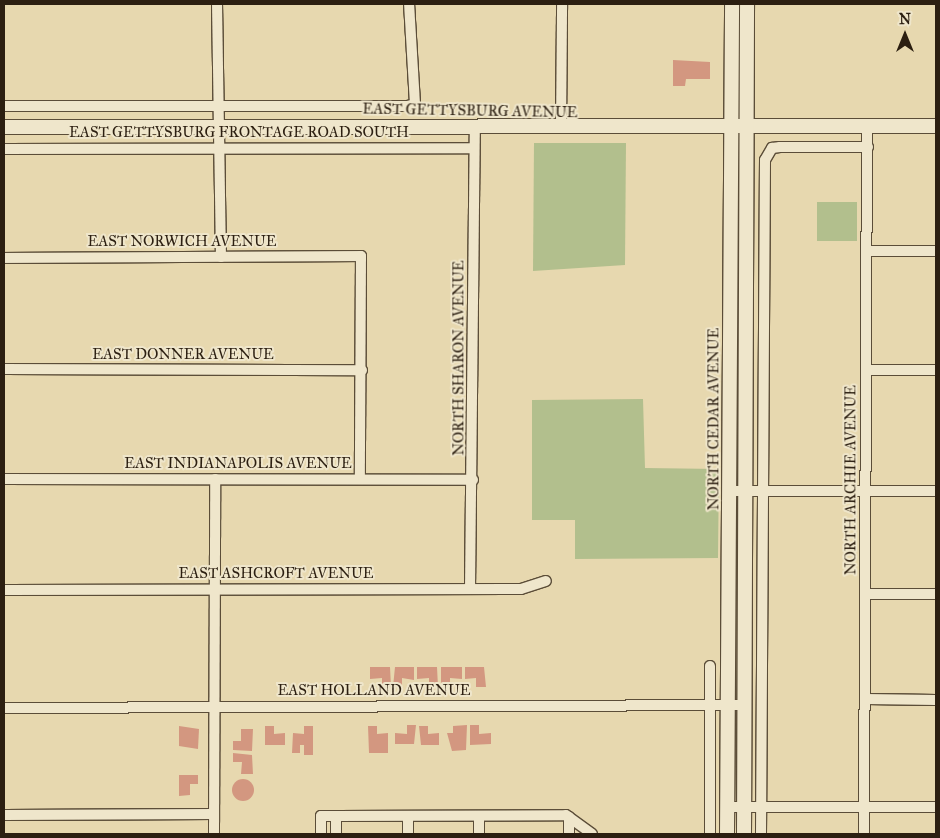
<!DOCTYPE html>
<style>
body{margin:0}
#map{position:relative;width:940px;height:838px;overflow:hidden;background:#e7d8af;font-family:"IM FELL Great Primer",serif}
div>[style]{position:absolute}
.green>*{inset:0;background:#b2bf8d}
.building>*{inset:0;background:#d39780}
.round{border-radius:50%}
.roads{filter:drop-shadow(1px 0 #5b4d38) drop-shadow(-1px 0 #5b4d38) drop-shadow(0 1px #5b4d38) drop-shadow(0 -1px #5b4d38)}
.street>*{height:10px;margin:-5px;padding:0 5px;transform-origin:5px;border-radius:5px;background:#efe6cb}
.secondary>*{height:14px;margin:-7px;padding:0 7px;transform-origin:7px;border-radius:7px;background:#efe6cb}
span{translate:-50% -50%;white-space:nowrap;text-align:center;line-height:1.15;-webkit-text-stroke:4px #efe6cb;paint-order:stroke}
.street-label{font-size:15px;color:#2c1f11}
.frame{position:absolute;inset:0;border:5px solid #2c1f11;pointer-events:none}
.north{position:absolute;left:880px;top:10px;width:50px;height:50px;-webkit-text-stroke:4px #efe6cb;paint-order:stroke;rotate:0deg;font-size:14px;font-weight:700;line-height:20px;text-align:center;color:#2c1f11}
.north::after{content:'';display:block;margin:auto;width:18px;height:22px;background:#2c1f11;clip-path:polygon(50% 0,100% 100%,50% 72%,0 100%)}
</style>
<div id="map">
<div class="green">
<i style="clip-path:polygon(534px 143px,626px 143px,625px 265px,533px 271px)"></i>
<i style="clip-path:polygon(817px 202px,857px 202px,857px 241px,817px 241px)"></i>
<i style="clip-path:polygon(643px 399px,645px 468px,719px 469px,718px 558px,575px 559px,575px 520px,532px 520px,532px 400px)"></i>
</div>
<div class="building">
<i style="clip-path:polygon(673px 60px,710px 62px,710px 79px,686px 79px,685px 86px,673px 86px)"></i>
<i style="clip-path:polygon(370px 667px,390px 667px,391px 687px,382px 687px,382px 678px,370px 679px)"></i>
<i style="clip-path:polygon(395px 667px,414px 667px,414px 680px,402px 678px,402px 687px,393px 687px)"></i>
<i style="clip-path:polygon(417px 667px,437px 667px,438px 687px,429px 687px,429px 678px,417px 679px)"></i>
<i style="clip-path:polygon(441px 667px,462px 667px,462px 679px,450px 678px,450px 687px,441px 687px)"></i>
<i style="clip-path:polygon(465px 667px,484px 667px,486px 687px,476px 687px,476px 678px,465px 679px)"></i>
<i style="clip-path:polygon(407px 725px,416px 725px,414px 744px,395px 744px,395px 733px,407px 734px)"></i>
<i style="clip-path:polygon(467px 725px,466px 750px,452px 751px,447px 733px,453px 733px,453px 726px)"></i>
<i style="clip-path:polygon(470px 725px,479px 725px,479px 734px,491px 733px,491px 744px,470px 745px)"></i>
<i style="clip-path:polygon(179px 726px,199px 729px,198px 749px,179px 746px)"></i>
<i style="clip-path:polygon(265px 726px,274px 726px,274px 734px,285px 733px,285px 745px,265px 745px)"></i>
<i style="clip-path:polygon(304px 726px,313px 726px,313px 755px,304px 755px,304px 745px,300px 745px,300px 753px,292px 753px,293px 733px,304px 734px)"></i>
<i style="clip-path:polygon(368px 726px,377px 726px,377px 734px,388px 733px,388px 753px,369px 753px)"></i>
<i style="clip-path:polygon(419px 726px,428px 726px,428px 734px,439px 733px,439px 745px,421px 745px)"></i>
<i style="clip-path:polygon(241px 729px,253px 729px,252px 751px,233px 750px,233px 741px,241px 741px)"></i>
<i style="clip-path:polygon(233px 753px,252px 755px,253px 774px,241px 774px,242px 762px,233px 762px)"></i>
<i style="clip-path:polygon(179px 775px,198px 775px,198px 784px,190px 784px,190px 795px,179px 796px)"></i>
<i class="round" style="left:232px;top:779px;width:22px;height:22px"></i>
</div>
<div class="roads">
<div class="street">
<i style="left:217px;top:4px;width:253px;rotate:89.1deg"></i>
<i style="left:4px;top:106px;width:403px"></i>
<i style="left:407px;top:106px;width:8px;rotate:-14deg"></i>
<i style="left:415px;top:104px;width:100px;rotate:-93.4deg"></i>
<i style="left:561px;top:128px;width:124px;rotate:-89.5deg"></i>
<i style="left:4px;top:149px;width:470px;rotate:-0.1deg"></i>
<i style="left:867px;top:251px;width:69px"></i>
<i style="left:4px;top:258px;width:357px;rotate:-0.3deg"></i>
<i style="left:361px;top:256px;width:222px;rotate:90.3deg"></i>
<i style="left:4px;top:369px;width:358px;rotate:0.2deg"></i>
<i style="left:867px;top:370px;width:69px"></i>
<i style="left:4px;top:479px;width:469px;rotate:0.1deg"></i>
<i style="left:729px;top:491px;width:207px"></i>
<i style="left:470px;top:588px;width:460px;rotate:-89.4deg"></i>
<i style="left:4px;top:590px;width:517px;rotate:-0.11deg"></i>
<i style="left:521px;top:589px;width:26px;rotate:-18deg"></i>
<i style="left:866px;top:594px;width:70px"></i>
<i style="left:866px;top:699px;width:70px;rotate:0.8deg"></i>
<i style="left:4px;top:708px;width:740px;rotate:-0.23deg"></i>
<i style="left:727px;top:807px;width:209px"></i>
<i style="left:4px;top:815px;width:210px;rotate:-0.3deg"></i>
<i style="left:408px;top:816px;width:18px;rotate:90deg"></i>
<i style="left:479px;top:816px;width:18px;rotate:90deg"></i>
<i style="left:214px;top:834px;width:355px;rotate:-89.8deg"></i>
<i style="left:321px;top:834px;width:18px;rotate:-90deg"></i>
<i style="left:321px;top:816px;width:15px"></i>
<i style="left:336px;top:834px;width:18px;rotate:-90deg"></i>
<i style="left:336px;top:816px;width:230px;rotate:-0.2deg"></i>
<i style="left:566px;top:815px;width:32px;rotate:36deg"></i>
<i style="left:569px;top:834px;width:17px;rotate:-90deg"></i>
<i style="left:710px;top:834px;width:168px;rotate:-90deg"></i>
<i style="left:761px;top:834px;width:674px;rotate:-89.66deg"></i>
<i style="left:765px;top:160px;width:14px;rotate:-60deg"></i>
<i style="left:772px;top:148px;width:8px;rotate:-7deg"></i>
<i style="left:780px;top:147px;width:88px"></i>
<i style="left:864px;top:834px;width:709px;rotate:-89.76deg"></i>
</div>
<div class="secondary">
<i style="left:4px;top:127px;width:932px;rotate:-0.06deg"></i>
<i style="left:727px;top:834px;width:830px;rotate:-89.65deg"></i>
<i style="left:744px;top:834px;width:830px;rotate:-89.79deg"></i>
</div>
</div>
<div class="street-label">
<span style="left:470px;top:111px;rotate:1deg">EAST GETTYSBURG AVENUE</span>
<span style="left:239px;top:133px">EAST GETTYSBURG FRONTAGE ROAD SOUTH</span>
<span style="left:182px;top:242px">EAST NORWICH AVENUE</span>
<span style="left:183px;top:355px">EAST DONNER AVENUE</span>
<span style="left:459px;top:358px;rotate:-90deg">NORTH SHARON AVENUE</span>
<span style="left:714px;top:419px;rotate:-90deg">NORTH CEDAR AVENUE</span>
<span style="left:238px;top:464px">EAST INDIANAPOLIS AVENUE</span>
<span style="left:851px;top:480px;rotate:-90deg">NORTH ARCHIE AVENUE</span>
<span style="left:276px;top:574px">EAST ASHCROFT AVENUE</span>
<span style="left:374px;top:691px">EAST HOLLAND AVENUE</span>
</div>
<div class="frame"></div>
<div class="north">N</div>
</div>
